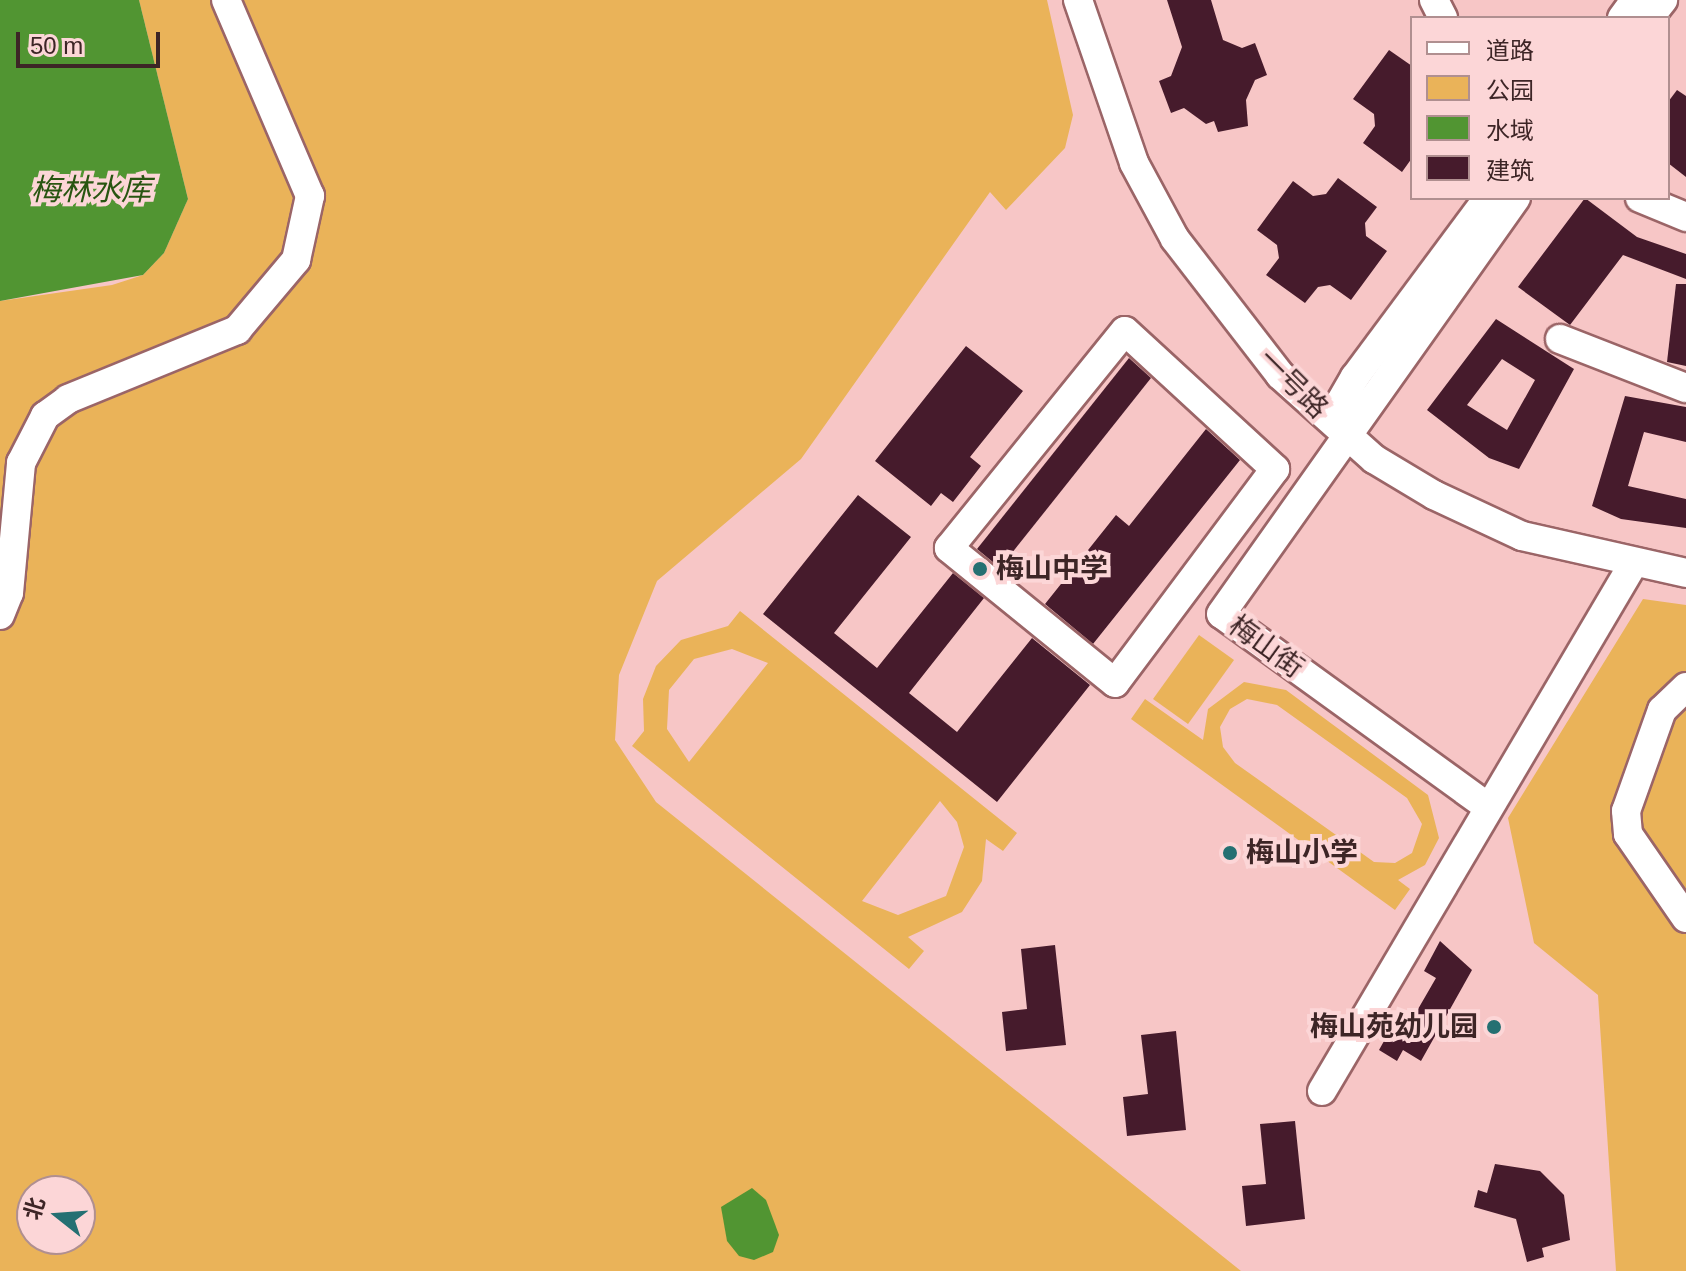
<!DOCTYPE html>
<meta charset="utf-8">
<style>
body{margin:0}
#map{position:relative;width:1686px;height:1271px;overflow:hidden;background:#f7c6c6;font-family:Helvetica,"Noto Sans SC",sans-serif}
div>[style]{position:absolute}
.green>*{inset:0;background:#eab359}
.water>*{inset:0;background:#519532}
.building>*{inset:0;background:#461b2c}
.roads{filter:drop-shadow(2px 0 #9b6567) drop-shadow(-2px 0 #9b6567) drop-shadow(0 2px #9b6567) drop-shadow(0 -2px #9b6567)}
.minor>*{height:28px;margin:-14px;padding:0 14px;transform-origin:14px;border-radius:14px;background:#fff}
.dots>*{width:22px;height:22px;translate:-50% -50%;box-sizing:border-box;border:4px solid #fcd6d7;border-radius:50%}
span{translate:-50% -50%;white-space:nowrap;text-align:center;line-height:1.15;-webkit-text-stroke:8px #fcd6d7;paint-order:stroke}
.street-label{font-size:28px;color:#3d2526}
.poi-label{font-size:28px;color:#3d2526;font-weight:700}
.left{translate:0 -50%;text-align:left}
.right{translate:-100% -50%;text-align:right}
.water-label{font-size:30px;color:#285511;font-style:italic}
.legend{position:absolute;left:1410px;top:16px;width:260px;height:184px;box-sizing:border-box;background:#fcd6d7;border:2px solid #b08f90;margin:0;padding:10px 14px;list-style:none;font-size:24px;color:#3d2526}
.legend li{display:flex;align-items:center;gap:16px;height:40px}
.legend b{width:40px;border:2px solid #b08f90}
.north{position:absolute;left:16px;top:1175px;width:80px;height:80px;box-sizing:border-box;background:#fcd6d7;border:2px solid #b08f90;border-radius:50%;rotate:287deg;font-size:22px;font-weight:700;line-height:32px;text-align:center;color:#3d2526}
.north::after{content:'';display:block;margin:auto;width:28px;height:36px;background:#257072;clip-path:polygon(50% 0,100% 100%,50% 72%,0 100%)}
.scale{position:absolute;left:16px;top:32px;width:144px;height:36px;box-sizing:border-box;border:4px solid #3d2526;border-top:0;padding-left:10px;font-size:24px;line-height:28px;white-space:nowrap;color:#3d2526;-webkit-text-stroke:6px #fcd6d7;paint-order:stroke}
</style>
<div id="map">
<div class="green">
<i style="clip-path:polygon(evenodd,139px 0,1047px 0,1073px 115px,1065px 148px,1006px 210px,990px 192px,801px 459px,657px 581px,619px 675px,615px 740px,656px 802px,1241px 1271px,0 1271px,0 301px,112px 285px,143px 275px,164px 253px,188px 199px,139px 0,32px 1191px,80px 1191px,80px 1239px,32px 1239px,32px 1191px)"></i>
<i style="clip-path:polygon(1643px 599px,1686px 605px,1686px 1271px,1616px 1271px,1598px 995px,1534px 943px,1508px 818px)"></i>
<i style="clip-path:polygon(evenodd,740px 611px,1017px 833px,1003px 851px,986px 839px,982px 881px,962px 912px,908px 937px,924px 951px,909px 969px,632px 746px,644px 731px,643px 699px,656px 666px,681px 640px,728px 626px,740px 611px,732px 649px,768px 663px,689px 762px,667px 729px,669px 690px,694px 659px,732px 649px,740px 611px,940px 801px,957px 822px,964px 847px,946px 896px,898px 915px,862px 901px,940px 801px)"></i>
<i style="clip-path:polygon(1199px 635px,1234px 660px,1188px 724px,1153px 699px)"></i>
<i style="clip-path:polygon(evenodd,1244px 682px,1286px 690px,1428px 795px,1439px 838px,1425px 865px,1398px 880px,1410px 889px,1395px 910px,1131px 719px,1145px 699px,1203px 740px,1208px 709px,1244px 682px,1247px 699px,1277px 705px,1407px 798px,1422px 824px,1412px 853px,1395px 863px,1374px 862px,1235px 763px,1223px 747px,1220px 727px,1230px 709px,1247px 699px)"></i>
</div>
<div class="water">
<i style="clip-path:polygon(0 0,139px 0,188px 199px,164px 253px,143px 275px,0 301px)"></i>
<i style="clip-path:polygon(752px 1188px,766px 1200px,779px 1235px,773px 1252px,754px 1260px,739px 1256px,727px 1241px,721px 1207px)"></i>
</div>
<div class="building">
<i style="clip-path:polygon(1167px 0,1211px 0,1223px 40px,1242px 48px,1255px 43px,1267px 75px,1255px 80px,1246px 100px,1248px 126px,1218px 132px,1214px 121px,1206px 124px,1184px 108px,1171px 113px,1159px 81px,1171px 76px,1182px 47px)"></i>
<i style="clip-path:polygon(1389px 50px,1412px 66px,1412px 158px,1402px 172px,1363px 143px,1375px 126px,1374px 114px,1353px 99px)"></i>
<i style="clip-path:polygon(1677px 90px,1686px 96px,1686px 177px,1668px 163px,1668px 102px)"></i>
<i style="clip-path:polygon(1338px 178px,1377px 207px,1365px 223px,1366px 236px,1387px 251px,1351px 300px,1330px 285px,1318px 287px,1305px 303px,1266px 275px,1279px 258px,1277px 245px,1257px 230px,1293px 181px,1313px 196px,1326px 194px)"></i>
<i style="clip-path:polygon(1585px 198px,1637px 237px,1686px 254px,1686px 279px,1623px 255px,1570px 325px,1518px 287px)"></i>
<i style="clip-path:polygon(1676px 284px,1686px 284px,1686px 366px,1667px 362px)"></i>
<i style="clip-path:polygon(evenodd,1496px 319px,1574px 369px,1519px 469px,1489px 458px,1427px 410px,1496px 319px,1502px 359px,1535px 380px,1507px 430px,1467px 405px,1502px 359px)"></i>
<i style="clip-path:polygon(966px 346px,1023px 391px,970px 457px,981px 466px,953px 502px,941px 493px,931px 506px,875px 461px)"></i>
<i style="clip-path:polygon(1129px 358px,1151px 378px,1000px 568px,977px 549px)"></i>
<i style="clip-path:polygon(1625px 396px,1686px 407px,1686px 442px,1644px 432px,1628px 486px,1686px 499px,1686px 528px,1621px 519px,1592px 506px)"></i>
<i style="clip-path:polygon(1206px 429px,1240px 460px,1093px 644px,1045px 604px,1116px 515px,1129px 526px)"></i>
<i style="clip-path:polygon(858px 495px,911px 537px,834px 633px,877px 668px,953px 573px,984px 598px,909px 693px,957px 732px,1032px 638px,1090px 685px,997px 802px,763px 614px)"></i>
<i style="clip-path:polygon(1440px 941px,1472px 970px,1421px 1061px,1403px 1050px,1397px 1061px,1379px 1050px,1402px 1009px,1414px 1016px,1436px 978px,1424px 971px)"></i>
<i style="clip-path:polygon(1055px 945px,1066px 1045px,1006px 1051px,1002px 1012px,1027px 1009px,1021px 949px)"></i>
<i style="clip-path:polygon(1176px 1031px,1186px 1130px,1127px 1136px,1123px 1097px,1148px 1094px,1141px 1035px)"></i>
<i style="clip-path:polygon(1295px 1121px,1305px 1219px,1246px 1226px,1242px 1186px,1266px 1184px,1260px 1124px)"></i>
<i style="clip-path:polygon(1495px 1164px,1540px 1171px,1564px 1195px,1570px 1240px,1542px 1248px,1544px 1257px,1527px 1262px,1516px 1219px,1474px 1207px,1478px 1190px,1487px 1193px)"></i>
</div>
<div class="roads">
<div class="minor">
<i style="left:1078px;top:0;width:172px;rotate:71deg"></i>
<i style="left:1134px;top:163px;width:86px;rotate:61.7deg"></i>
<i style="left:1175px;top:239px;width:172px;rotate:52.3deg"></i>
<i style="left:1280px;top:375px;width:126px;rotate:41.8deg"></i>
<i style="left:1374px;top:459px;width:70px;rotate:31deg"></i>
<i style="left:1434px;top:495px;width:97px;rotate:25deg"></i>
<i style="left:1522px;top:536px;width:168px;rotate:12.7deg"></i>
<i style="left:1434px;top:0;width:20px;rotate:63deg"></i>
<i style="left:1622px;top:18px;width:22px;rotate:-54deg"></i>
<i style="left:1649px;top:18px;width:23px;rotate:-52deg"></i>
<i style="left:1640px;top:198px;width:50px;rotate:22.4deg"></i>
<i style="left:1125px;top:331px;width:204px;rotate:42.6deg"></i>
<i style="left:1275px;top:469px;width:267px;rotate:126.8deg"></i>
<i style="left:1115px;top:683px;width:214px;rotate:-140.9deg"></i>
<i style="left:949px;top:548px;width:279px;rotate:-51deg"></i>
<i style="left:1560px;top:339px;width:135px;rotate:21.3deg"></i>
<i style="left:1343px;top:434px;width:33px;rotate:-93deg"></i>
<i style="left:1341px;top:401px;width:28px;rotate:-60deg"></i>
<i style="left:1355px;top:377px;width:223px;rotate:-53.4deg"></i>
<i style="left:0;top:615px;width:24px;rotate:-68deg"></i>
<i style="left:9px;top:593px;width:131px;rotate:-84.7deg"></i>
<i style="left:21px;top:463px;width:53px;rotate:-62.9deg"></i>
<i style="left:45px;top:416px;width:29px;rotate:-36deg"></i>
<i style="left:68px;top:399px;width:183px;rotate:-22.2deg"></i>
<i style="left:237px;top:330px;width:92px;rotate:-49.9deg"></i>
<i style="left:296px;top:260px;width:66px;rotate:-77.7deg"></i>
<i style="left:310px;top:196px;width:213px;rotate:-113.2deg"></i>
<i style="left:1686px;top:687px;width:33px;rotate:136deg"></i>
<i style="left:1662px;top:710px;width:107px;rotate:109.6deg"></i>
<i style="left:1626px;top:811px;width:23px;rotate:85deg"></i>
<i style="left:1628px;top:834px;width:102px;rotate:55.4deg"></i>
<i style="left:1488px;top:807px;width:329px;rotate:-144.1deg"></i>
<i style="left:1221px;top:614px;width:510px;rotate:-54.66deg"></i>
<i style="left:1322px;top:1091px;width:610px;rotate:-59.44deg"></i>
</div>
</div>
<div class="dots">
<i style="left:980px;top:569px;background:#257072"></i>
<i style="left:1230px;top:853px;background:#257072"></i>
<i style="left:1494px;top:1027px;background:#257072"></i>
</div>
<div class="street-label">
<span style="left:1293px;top:384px;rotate:45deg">一号路</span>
<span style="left:1266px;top:647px;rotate:36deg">梅山街</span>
</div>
<div class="poi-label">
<span class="left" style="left:996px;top:569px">梅山中学</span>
<span class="left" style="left:1246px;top:853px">梅山小学</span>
<span class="right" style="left:1478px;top:1027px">梅山苑幼儿园</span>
</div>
<div class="water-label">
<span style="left:91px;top:190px">梅林水库</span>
</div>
<ul class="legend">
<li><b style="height:10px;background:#fff"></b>道路</li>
<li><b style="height:22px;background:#eab359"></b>公园</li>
<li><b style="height:22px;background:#519532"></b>水域</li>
<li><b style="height:22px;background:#461b2c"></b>建筑</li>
</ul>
<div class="north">北</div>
<div class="scale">50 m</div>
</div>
